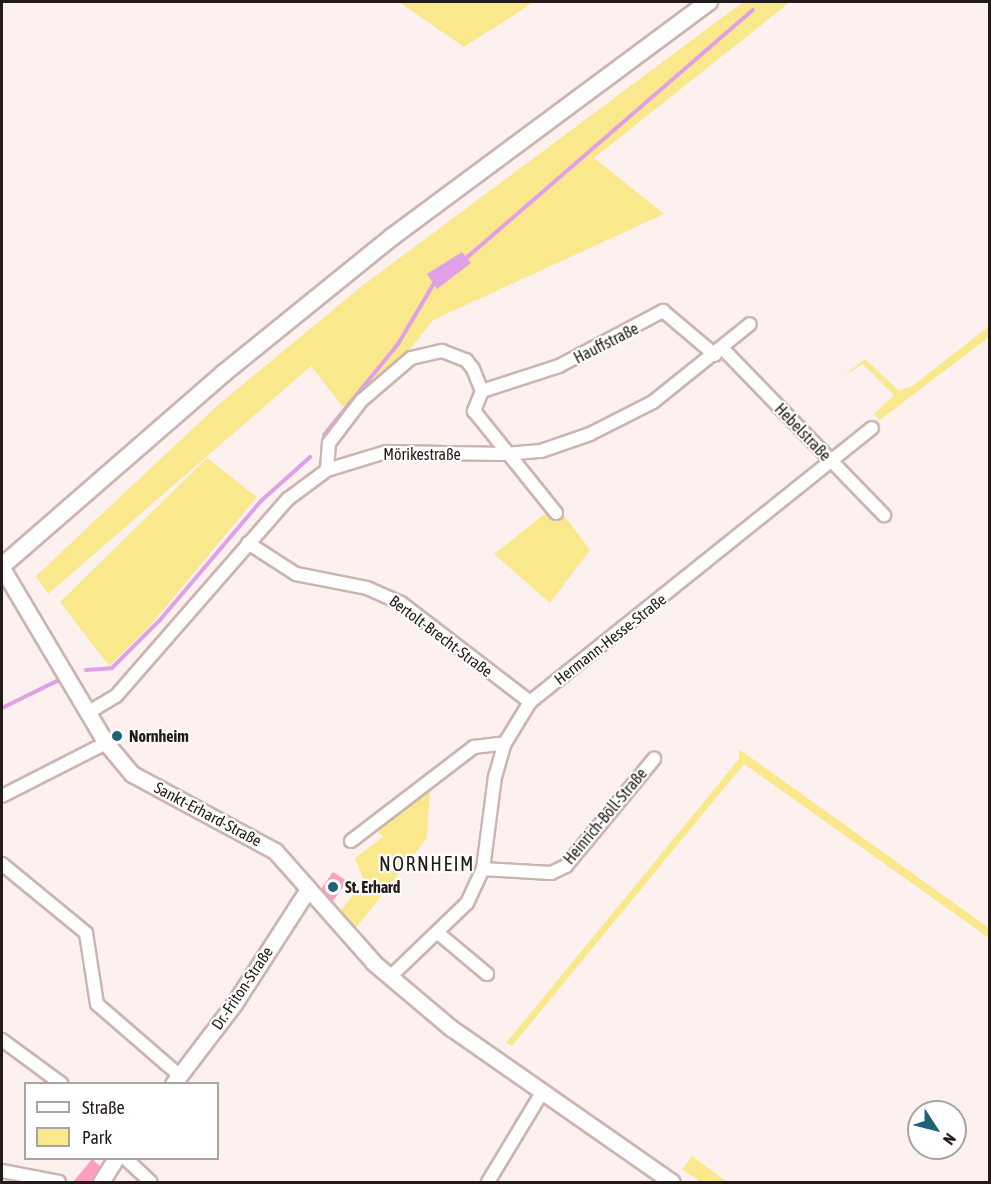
<!DOCTYPE html>
<meta charset="utf-8">
<style>
body{margin:0}
#map{position:relative;width:991px;height:1184px;overflow:hidden;background:#fcf1ef;font-family:"Asap Condensed",sans-serif}
div>[style]{position:absolute}
.green>*{inset:0;background:#fae88c}
.water>*{inset:0;background:#e0a0e7}
.stream>*{height:4px;margin:-2px;padding:0 2px;transform-origin:2px;border-radius:2px;background:#e0a0e7}
.building>*{inset:0;background:#fe9ec0}
.roads{filter:drop-shadow(2px 0 #ccb4b0) drop-shadow(-2px 0 #ccb4b0) drop-shadow(0 2px #ccb4b0) drop-shadow(0 -2px #ccb4b0)}
.minor>*{height:12px;margin:-6px;padding:0 6px;transform-origin:6px;border-radius:6px;background:#fff}
.tertiary>*{height:15px;margin:-7.5px;padding:0 7.5px;transform-origin:7.5px;border-radius:7.5px;background:#fff}
.secondary>*{height:16px;margin:-8px;padding:0 8px;transform-origin:8px;border-radius:8px;background:#fff}
.dots>*{width:16px;height:16px;translate:-50% -50%;box-sizing:border-box;border:3px solid #fff;border-radius:50%}
span{translate:-50% -50%;white-space:nowrap;text-align:center;line-height:1.15;-webkit-text-stroke:4.5px #fff;paint-order:stroke}
.street-label{font-size:16px;color:#231b19}
.poi-label{font-size:16px;color:#231b19;font-weight:700}
.left{translate:0 -50%;text-align:left}
.quarter-label{font-size:20px;color:#231b19;letter-spacing:1.5px}
.frame{position:absolute;inset:0;border:3px solid #231b19;pointer-events:none}
.legend{position:absolute;left:24px;top:1082px;width:195px;height:78px;box-sizing:border-box;background:#fff;border:2px solid #a7a4a3;margin:0;padding:8px 10px;list-style:none;font-size:18px;color:#231b19}
.legend li{display:flex;align-items:center;gap:12px;height:30px}
.legend b{width:30px;border:2px solid #a7a4a3}
.north{position:absolute;left:907px;top:1100px;width:60px;height:60px;box-sizing:border-box;background:#fff;border:2px solid #a7a4a3;border-radius:50%;rotate:126deg;font-size:16px;font-weight:700;line-height:24px;text-align:center;color:#231b19}
.north::after{content:'';display:block;margin:auto;width:21px;height:27px;background:#1f6175;clip-path:polygon(50% 0,100% 100%,50% 72%,0 100%)}
</style>
<div id="map">
<div class="green">
<i style="clip-path:polygon(399px 2px,534px 2px,464px 47px)"></i>
<i style="clip-path:polygon(743px 2px,790px 2px,594px 158px,664px 214px,433px 320px,407px 353px,343px 407px,311px 366px,48px 594px,36px 576px,218px 405px,362px 286px)"></i>
<i style="clip-path:polygon(989px 326px,989px 337px,880px 420px,874px 414px,894px 395px,863px 364px,842px 377px,865px 359px,899px 391px,914px 385px)"></i>
<i style="clip-path:polygon(207px 458px,257px 497px,148px 628px,109px 666px,60px 602px)"></i>
<i style="clip-path:polygon(552px 508px,560px 510px,590px 550px,550px 603px,494px 554px)"></i>
<i style="clip-path:polygon(739px 749px,989px 928px,989px 938px,744px 764px,512px 1046px,506px 1043px,739px 759px)"></i>
<i style="clip-path:polygon(430px 789px,427px 838px,355px 929px,341px 910px,364px 881px,355px 858px,383px 837px,375px 829px)"></i>
<i style="clip-path:polygon(692px 1156px,727px 1182px,701px 1182px,682px 1169px)"></i>
</div>
<div class="water">
<i style="clip-path:polygon(462px 252px,471px 263px,437px 289px,427px 274px)"></i>
</div>
<div class="stream">
<i style="left:464px;top:260px;width:382px;rotate:-40.9deg"></i>
<i style="left:324px;top:435px;width:117px;rotate:-50.9deg"></i>
<i style="left:398px;top:344px;width:74px;rotate:-59.3deg"></i>
<i style="left:86px;top:670px;width:26px;rotate:-4deg"></i>
<i style="left:112px;top:668px;width:68px;rotate:-45deg"></i>
<i style="left:160px;top:620px;width:156px;rotate:-49.7deg"></i>
<i style="left:261px;top:501px;width:66px;rotate:-41.9deg"></i>
<i style="left:2px;top:708px;width:66px;rotate:-26.2deg"></i>
</div>
<div class="building">
<i style="clip-path:polygon(333px 872px,347px 881px,333px 901px,321px 889px)"></i>
<i style="clip-path:polygon(92px 1159px,100px 1166px,91px 1182px,73px 1182px)"></i>
</div>
<div class="roads">
<div class="minor">
<i style="left:722px;top:348px;width:233px;rotate:45.9deg"></i>
<i style="left:482px;top:391px;width:81px;rotate:-18deg"></i>
<i style="left:559px;top:366px;width:118px;rotate:-27.9deg"></i>
<i style="left:663px;top:311px;width:68px;rotate:40.2deg"></i>
<i style="left:327px;top:470px;width:27px;rotate:-86deg"></i>
<i style="left:329px;top:443px;width:53px;rotate:-52.7deg"></i>
<i style="left:361px;top:401px;width:66px;rotate:-40.7deg"></i>
<i style="left:411px;top:358px;width:32px;rotate:-13deg"></i>
<i style="left:442px;top:351px;width:26px;rotate:21deg"></i>
<i style="left:466px;top:360px;width:11px;rotate:52deg"></i>
<i style="left:473px;top:369px;width:24px;rotate:68deg"></i>
<i style="left:482px;top:391px;width:22px;rotate:112deg"></i>
<i style="left:474px;top:411px;width:131px;rotate:51.2deg"></i>
<i style="left:248px;top:543px;width:57px;rotate:32.9deg"></i>
<i style="left:296px;top:574px;width:72px;rotate:11.2deg"></i>
<i style="left:367px;top:588px;width:37px;rotate:24deg"></i>
<i style="left:401px;top:603px;width:163px;rotate:37.5deg"></i>
<i style="left:89px;top:712px;width:31px;rotate:-31deg"></i>
<i style="left:116px;top:696px;width:262px;rotate:-48.9deg"></i>
<i style="left:288px;top:499px;width:49px;rotate:-36.6deg"></i>
<i style="left:327px;top:470px;width:62px;rotate:-17deg"></i>
<i style="left:386px;top:452px;width:119px;rotate:1deg"></i>
<i style="left:505px;top:454px;width:36px;rotate:-5deg"></i>
<i style="left:541px;top:451px;width:52px;rotate:-19.1deg"></i>
<i style="left:590px;top:434px;width:71px;rotate:-26.9deg"></i>
<i style="left:653px;top:402px;width:124px;rotate:-38.8deg"></i>
<i style="left:2px;top:796px;width:117px;rotate:-27deg"></i>
<i style="left:351px;top:841px;width:155px;rotate:-37.4deg"></i>
<i style="left:474px;top:747px;width:31px;rotate:-7deg"></i>
<i style="left:505px;top:743px;width:48px;rotate:-58.6deg"></i>
<i style="left:530px;top:702px;width:438px;rotate:-38.7deg"></i>
<i style="left:2px;top:864px;width:109px;rotate:39.4deg"></i>
<i style="left:86px;top:933px;width:72px;rotate:81.2deg"></i>
<i style="left:97px;top:1004px;width:110px;rotate:40.9deg"></i>
<i style="left:483px;top:869px;width:68px;rotate:3.4deg"></i>
<i style="left:551px;top:873px;width:17px;rotate:-25deg"></i>
<i style="left:566px;top:866px;width:139px;rotate:-50.6deg"></i>
<i style="left:438px;top:933px;width:64px;rotate:39.9deg"></i>
<i style="left:390px;top:977px;width:107px;rotate:-43.9deg"></i>
<i style="left:467px;top:903px;width:38px;rotate:-65deg"></i>
<i style="left:483px;top:869px;width:93px;rotate:-82.6deg"></i>
<i style="left:495px;top:777px;width:35px;rotate:-74deg"></i>
<i style="left:2px;top:1040px;width:74px;rotate:36.3deg"></i>
<i style="left:125px;top:1158px;width:35px;rotate:43deg"></i>
<i style="left:2px;top:1171px;width:58px;rotate:10.9deg"></i>
<i style="left:488px;top:1182px;width:106px;rotate:-58.9deg"></i>
</div>
<div class="tertiary">
<i style="left:2px;top:568px;width:204px;rotate:59.3deg"></i>
<i style="left:106px;top:743px;width:40px;rotate:50deg"></i>
<i style="left:132px;top:774px;width:162px;rotate:28.3deg"></i>
<i style="left:275px;top:851px;width:149px;rotate:48.5deg"></i>
<i style="left:374px;top:963px;width:101px;rotate:40.2deg"></i>
<i style="left:451px;top:1028px;width:269px;rotate:34.9deg"></i>
<i style="left:173px;top:1084px;width:101px;rotate:-52.7deg"></i>
<i style="left:234px;top:1004px;width:137px;rotate:-57.2deg"></i>
<i style="left:101px;top:1182px;width:28px;rotate:-58deg"></i>
</div>
<div class="secondary">
<i style="left:2px;top:566px;width:294px;rotate:-41deg"></i>
<i style="left:224px;top:373px;width:216px;rotate:-39deg"></i>
<i style="left:392px;top:237px;width:395px;rotate:-36.6deg"></i>
</div>
</div>
<div class="dots">
<i style="left:117px;top:736px;background:#1f6175"></i>
<i style="left:333px;top:887px;background:#1f6175"></i>
</div>
<div class="street-label">
<span style="left:606px;top:343px;rotate:-27deg">Hauffstraße</span>
<span style="left:803px;top:432px;rotate:46deg">Hebelstraße</span>
<span style="left:422px;top:454px">Mörikestraße</span>
<span style="left:441px;top:636px;rotate:37deg">Bertolt-Brecht-Straße</span>
<span style="left:610px;top:639px;rotate:-38deg">Hermann-Hesse-Straße</span>
<span style="left:208px;top:814px;rotate:28deg">Sankt-Erhard-Straße</span>
<span style="left:605px;top:816px;rotate:-50deg">Heinrich-Böll-Straße</span>
<span style="left:242px;top:988px;rotate:-56deg">Dr.-Friton-Straße</span>
</div>
<div class="poi-label">
<span class="left" style="left:129px;top:736px">Nornheim</span>
<span class="left" style="left:345px;top:887px">St. Erhard</span>
</div>
<div class="quarter-label">
<span style="left:427px;top:863px">NORNHEIM</span>
</div>
<div class="frame"></div>
<ul class="legend">
<li><b style="height:8px;background:#fff"></b>Straße</li>
<li><b style="height:16px;background:#fae88c"></b>Park</li>
</ul>
<div class="north">N</div>
</div>
